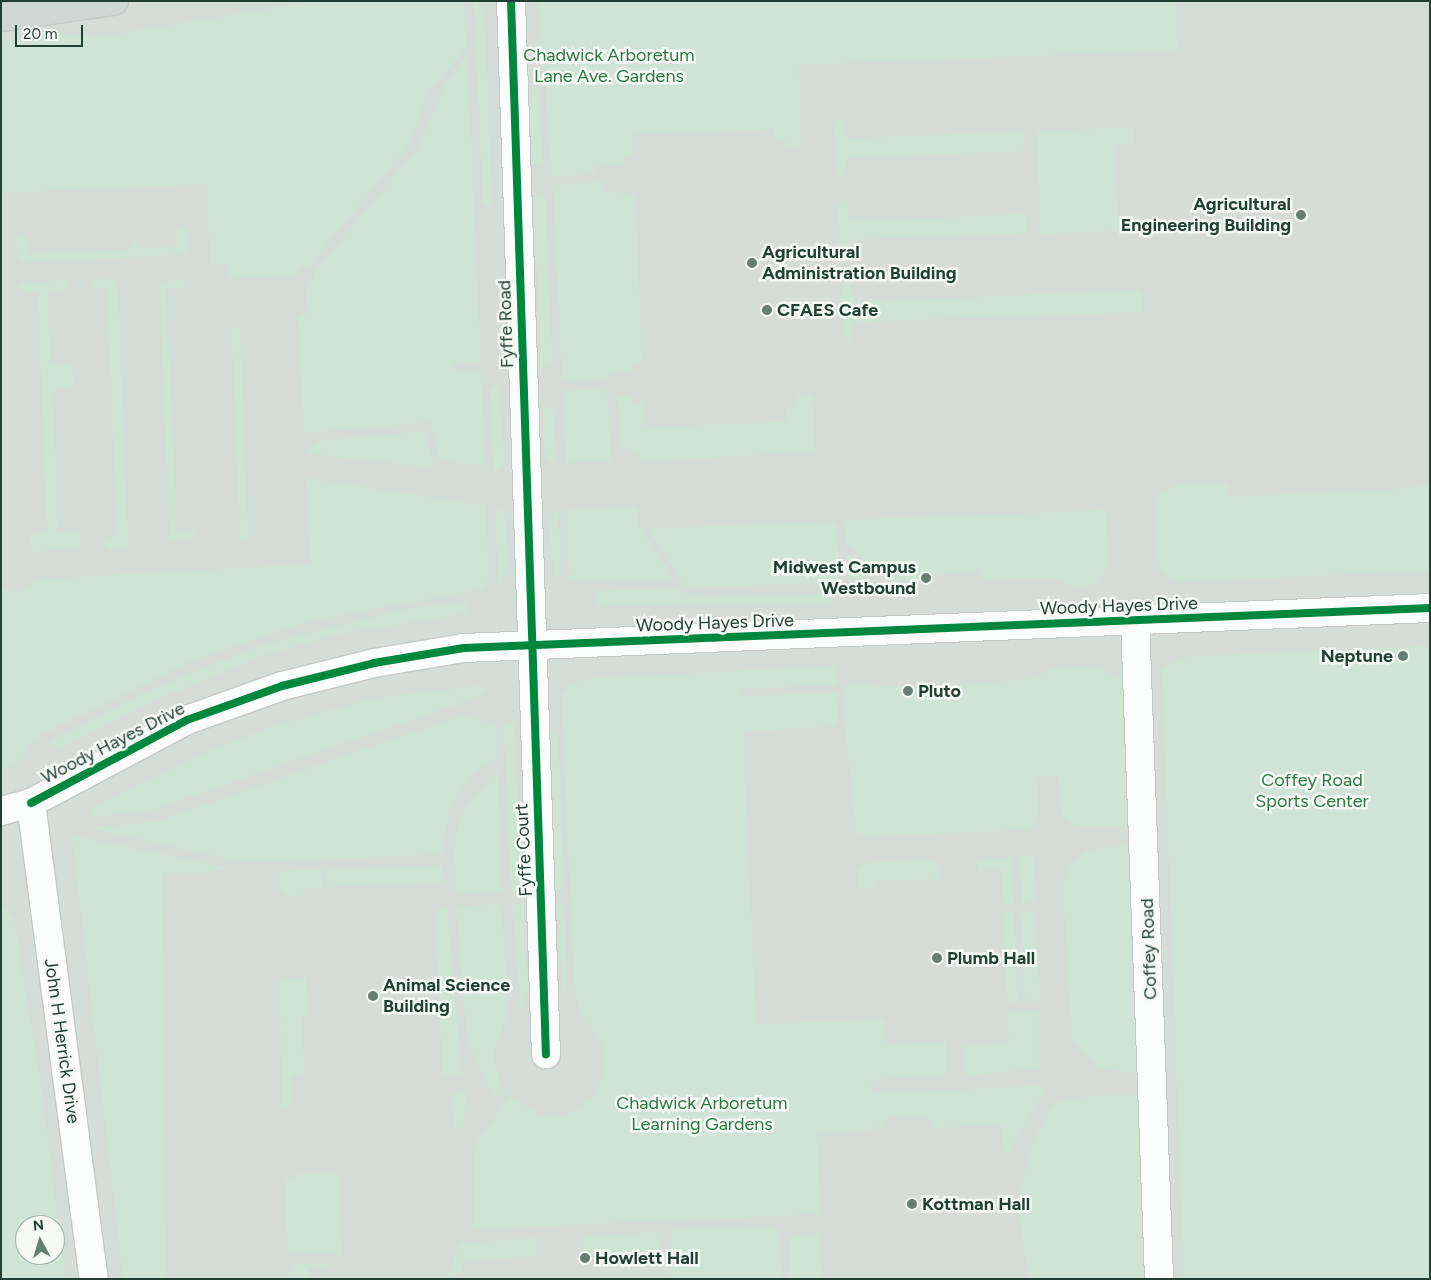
<!DOCTYPE html>
<style>
body{margin:0}
#map{position:relative;width:1431px;height:1280px;overflow:hidden;background:#e6ece9;font-family:Figtree,sans-serif}
div>[style]{position:absolute}
.built>*{inset:0;background:#d4ddd8}
.green>*{inset:0;background:#cfe4d4}
.roads{filter:drop-shadow(1px 0 #c3c9c6) drop-shadow(-1px 0 #c3c9c6) drop-shadow(0 1px #c3c9c6) drop-shadow(0 -1px #c3c9c6)}
.minor>*{height:28px;margin:-14px;padding:0 14px;transform-origin:14px;border-radius:14px;background:#fbfcfc}
.major>*{height:28px;margin:-14px;padding:0 14px;transform-origin:14px;border-radius:14px;background:#ced7d3}
.cycleway>*{height:8px;margin:-4px;padding:0 4px;transform-origin:4px;border-radius:4px;background:#00873e}
.dots>*{width:14px;height:14px;translate:-50% -50%;box-sizing:border-box;border:2px solid #f5faf7;border-radius:50%}
span{translate:-50% -50%;white-space:nowrap;text-align:center;line-height:1.15;-webkit-text-stroke:5px #f5faf7;paint-order:stroke}
.park-label{font-size:18px;color:#2d763f}
.poi-label{font-size:18px;color:#233f34;font-weight:700}
.right{translate:-100% -50%;text-align:right}
.left{translate:0 -50%;text-align:left}
.street-label{font-size:18px;color:#233f34}
.frame{position:absolute;inset:0;border:2px solid #233f34;pointer-events:none}
.north{position:absolute;left:15px;top:1215px;width:50px;height:50px;box-sizing:border-box;background:#f5faf7;border:1px solid #a1afa9;border-radius:50%;rotate:354deg;font-size:14px;font-weight:700;line-height:20px;text-align:center;color:#233f34}
.north::after{content:'';display:block;margin:auto;width:18px;height:22px;background:#677c73;clip-path:polygon(50% 0,100% 100%,50% 72%,0 100%)}
.scale{position:absolute;left:15px;top:25px;width:68px;height:22px;box-sizing:border-box;border:2px solid #233f34;border-top:0;padding-left:6px;font-size:15px;line-height:18px;white-space:nowrap;color:#233f34;-webkit-text-stroke:4px #f5faf7;paint-order:stroke}
</style>
<div id="map">
<div class="built">
<i style="clip-path:polygon(evenodd,1px 1px,1430px 1px,1430px 1279px,1px 1279px,1px 1px,25px 1225px,55px 1225px,55px 1255px,25px 1255px,25px 1225px)"></i>
</div>
<div class="green">
<i style="clip-path:polygon(315px 1px,463px 1px,467px 47px,428px 92px,410px 144px,308px 267px,299px 268px,300px 276px,229px 279px,228px 264px,210px 265px,207px 184px,1px 193px,1px 41px,57px 33px,106px 36px)"></i>
<i style="clip-path:polygon(478px 1px,485px 23px,492px 204px,483px 205px,474px 2px)"></i>
<i style="clip-path:polygon(538px 1px,1175px 1px,1178px 50px,799px 65px,801px 147px,786px 148px,786px 139px,775px 139px,774px 129px,632px 135px,633px 156px,624px 157px,624px 165px,594px 167px,594px 174px,552px 177px)"></i>
<i style="clip-path:polygon(467px 56px,481px 361px,452px 363px,453px 370px,481px 369px,485px 466px,440px 461px,430px 422px,304px 433px,298px 315px,307px 315px,306px 282px,314px 280px,313px 274px,417px 150px,447px 81px)"></i>
<i style="clip-path:polygon(535px 90px,539px 90px,543px 163px,533px 164px,530px 108px)"></i>
<i style="clip-path:polygon(839px 118px,844px 119px,846px 138px,1023px 132px,1024px 151px,848px 158px,843px 178px,837px 173px,834px 125px)"></i>
<i style="clip-path:polygon(1134px 127px,1134px 144px,1115px 146px,1118px 216px,1138px 215px,1139px 230px,1040px 234px,1037px 131px)"></i>
<i style="clip-path:polygon(603px 182px,604px 191px,636px 195px,642px 365px,633px 365px,633px 371px,614px 371px,605px 379px,567px 381px,562px 378px,553px 185px)"></i>
<i style="clip-path:polygon(545px 194px,552px 361px,551px 366px,541px 367px,534px 195px)"></i>
<i style="clip-path:polygon(842px 200px,847px 202px,849px 221px,1026px 214px,1027px 233px,850px 240px,846px 261px,840px 256px,838px 207px)"></i>
<i style="clip-path:polygon(182px 226px,188px 231px,189px 254px,21px 263px,17px 257px,16px 238px,22px 233px,28px 239px,29px 253px,130px 249px,135px 243px,141px 248px,176px 247px,176px 231px)"></i>
<i style="clip-path:polygon(112px 278px,118px 286px,128px 543px,126px 548px,108px 549px,103px 539px,117px 535px,107px 289px,94px 289px,91px 281px)"></i>
<i style="clip-path:polygon(65px 280px,68px 289px,47px 292px,51px 364px,70px 364px,73px 369px,74px 385px,53px 391px,58px 532px,79px 532px,82px 548px,33px 552px,29px 536px,47px 532px,38px 293px,23px 293px,18px 284px)"></i>
<i style="clip-path:polygon(182px 280px,186px 285px,183px 288px,166px 288px,177px 531px,193px 530px,196px 537px,170px 541px,159px 282px)"></i>
<i style="clip-path:polygon(846px 282px,851px 283px,854px 302px,1142px 290px,1143px 312px,855px 322px,850px 342px,844px 337px,842px 288px)"></i>
<i style="clip-path:polygon(240px 326px,248px 538px,244px 541px,240px 539px,232px 330px)"></i>
<i style="clip-path:polygon(490px 386px,500px 386px,504px 464px,494px 472px)"></i>
<i style="clip-path:polygon(602px 389px,607px 393px,611px 461px,566px 463px,563px 395px,565px 391px)"></i>
<i style="clip-path:polygon(813px 394px,815px 452px,644px 461px,621px 443px,617px 395px,634px 395px,634px 403px,644px 403px,645px 427px,786px 422px,786px 408px,797px 407px,797px 395px)"></i>
<i style="clip-path:polygon(542px 407px,554px 410px,556px 466px,545px 455px)"></i>
<i style="clip-path:polygon(424px 431px,435px 468px,305px 453px,320px 441px)"></i>
<i style="clip-path:polygon(306px 478px,486px 506px,488px 580px,482px 589px,310px 621px,189px 662px,33px 739px,20px 762px,1px 772px,1px 589px,18px 593px,39px 579px,311px 564px)"></i>
<i style="clip-path:polygon(1430px 483px,1430px 571px,1177px 582px,1162px 571px,1155px 552px,1156px 506px,1160px 495px,1177px 484px,1228px 484px,1229px 497px,1413px 488px)"></i>
<i style="clip-path:polygon(637px 507px,638px 525px,672px 577px,669px 581px,569px 580px,567px 510px)"></i>
<i style="clip-path:polygon(495px 508px,505px 513px,508px 563px,499px 592px)"></i>
<i style="clip-path:polygon(558px 508px,561px 572px,555px 580px,548px 520px)"></i>
<i style="clip-path:polygon(1106px 510px,1108px 566px,1095px 585px,1077px 588px,1051px 578px,981px 579px,980px 570px,934px 576px,933px 581px,888px 581px,846px 544px,845px 520px)"></i>
<i style="clip-path:polygon(829px 521px,836px 525px,839px 571px,835px 583px,685px 587px,648px 529px)"></i>
<i style="clip-path:polygon(846px 553px,867px 574px,866px 581px,848px 578px)"></i>
<i style="clip-path:polygon(672px 589px,698px 597px,829px 594px,831px 604px,597px 606px,596px 591px)"></i>
<i style="clip-path:polygon(466px 602px,468px 613px,338px 634px,265px 655px,153px 701px,57px 750px,50px 742px,148px 691px,261px 645px,405px 609px)"></i>
<i style="clip-path:polygon(1430px 646px,1430px 1279px,1184px 1279px,1162px 669px,1182px 657px)"></i>
<i style="clip-path:polygon(1099px 665px,1110px 675px,1122px 675px,1128px 826px,1076px 826px,1062px 814px,1058px 776px,1037px 776px,1039px 818px,1031px 830px,864px 836px,856px 832px,845px 726px,845px 688px,855px 681px,879px 687px,936px 685px,937px 701px,960px 700px,959px 684px,1033px 679px,1055px 668px)"></i>
<i style="clip-path:polygon(835px 666px,837px 685px,740px 689px,741px 696px,837px 693px,838px 726px,743px 731px,756px 1024px,884px 1020px,885px 1044px,946px 1041px,946px 1075px,871px 1080px,871px 1093px,1042px 1086px,1045px 1090px,1008px 1153px,1003px 1155px,1002px 1125px,934px 1128px,926px 1116px,889px 1117px,881px 1130px,872px 1125px,871px 1130px,817px 1133px,820px 1214px,474px 1229px,473px 1147px,510px 1097px,542px 1116px,566px 1115px,594px 1096px,604px 1073px,604px 1046px,581px 1015px,575px 994px,561px 693px,576px 682px,594px 678px)"></i>
<i style="clip-path:polygon(477px 686px,486px 689px,474px 698px,152px 810px,94px 817px,90px 808px,209px 751px,277px 725px,376px 698px)"></i>
<i style="clip-path:polygon(460px 716px,495px 723px,497px 757px,472px 775px,449px 806px,443px 854px,247px 863px,90px 828px,158px 821px)"></i>
<i style="clip-path:polygon(514px 722px,523px 893px,511px 893px,504px 725px)"></i>
<i style="clip-path:polygon(550px 730px,558px 737px,564px 887px,556px 891px)"></i>
<i style="clip-path:polygon(498px 769px,501px 892px,456px 894px,454px 847px,461px 814px)"></i>
<i style="clip-path:polygon(72px 836px,225px 867px,207px 873px,162px 873px,166px 1279px,123px 1279px)"></i>
<i style="clip-path:polygon(1129px 845px,1138px 1074px,1101px 1069px,1072px 1041px,1063px 883px,1070px 865px,1088px 850px)"></i>
<i style="clip-path:polygon(1034px 856px,1036px 902px,1022px 903px,1020px 857px)"></i>
<i style="clip-path:polygon(1012px 857px,1014px 903px,1003px 903px,1002px 870px,978px 871px,978px 859px)"></i>
<i style="clip-path:polygon(930px 860px,939px 868px,939px 879px,877px 881px,877px 888px,858px 889px,857px 872px,865px 863px)"></i>
<i style="clip-path:polygon(442px 865px,444px 882px,328px 887px,327px 870px)"></i>
<i style="clip-path:polygon(321px 870px,322px 888px,303px 888px,303px 896px,288px 896px,279px 889px,279px 871px)"></i>
<i style="clip-path:polygon(557px 902px,565px 906px,567px 1003px,562px 982px)"></i>
<i style="clip-path:polygon(evenodd,1px 903px,14px 918px,43px 1098px,65px 1279px,1px 1279px,1px 903px,25px 1225px,55px 1225px,55px 1255px,25px 1255px,25px 1225px)"></i>
<i style="clip-path:polygon(523px 903px,528px 988px,521px 1014px,512px 904px)"></i>
<i style="clip-path:polygon(501px 904px,509px 1010px,493px 1055px,504px 1096px,495px 1095px,487px 1083px,467px 1039px,456px 906px)"></i>
<i style="clip-path:polygon(447px 907px,462px 1074px,443px 1076px,435px 917px,438px 908px)"></i>
<i style="clip-path:polygon(1036px 912px,1040px 1001px,1025px 1001px,1021px 913px)"></i>
<i style="clip-path:polygon(1014px 913px,1018px 1002px,1007px 1002px,1003px 914px)"></i>
<i style="clip-path:polygon(306px 977px,308px 1015px,302px 1016px,304px 1074px,291px 1075px,292px 1107px,282px 1108px,280px 978px)"></i>
<i style="clip-path:polygon(1039px 1010px,1039px 1069px,969px 1075px,964px 1072px,963px 1046px,1009px 1044px,1008px 1012px)"></i>
<i style="clip-path:polygon(467px 1092px,463px 1127px,454px 1127px,452px 1093px)"></i>
<i style="clip-path:polygon(1096px 1095px,1139px 1095px,1143px 1279px,1028px 1279px,1018px 1200px,1032px 1144px,1051px 1108px,1061px 1101px)"></i>
<i style="clip-path:polygon(339px 1173px,342px 1259px,334px 1253px,291px 1255px,287px 1252px,285px 1180px,300px 1174px)"></i>
<i style="clip-path:polygon(776px 1227px,780px 1231px,782px 1279px,671px 1279px,671px 1229px)"></i>
<i style="clip-path:polygon(656px 1232px,661px 1251px,584px 1254px,583px 1236px)"></i>
<i style="clip-path:polygon(820px 1234px,822px 1279px,790px 1279px,789px 1236px)"></i>
<i style="clip-path:polygon(536px 1238px,537px 1256px,462px 1260px,463px 1273px,447px 1279px,460px 1243px)"></i>
<i style="clip-path:polygon(332px 1263px,332px 1267px,308px 1268px,308px 1279px,288px 1279px,292px 1265px)"></i>
</div>
<div class="roads">
<div class="minor">
<i style="left:511px;top:1px;width:1054px;rotate:88.1deg"></i>
<i style="left:1135px;top:620px;width:659px;rotate:87.91deg"></i>
<i style="left:31px;top:803px;width:480px;rotate:82.5deg"></i>
<i style="left:1px;top:811px;width:31px;rotate:-15deg"></i>
<i style="left:31px;top:803px;width:177px;rotate:-28deg"></i>
<i style="left:187px;top:720px;width:101px;rotate:-19.7deg"></i>
<i style="left:282px;top:686px;width:95px;rotate:-14deg"></i>
<i style="left:374px;top:663px;width:91px;rotate:-9.5deg"></i>
<i style="left:464px;top:648px;width:967px;rotate:-2.37deg"></i>
</div>
<div class="major">
<i style="left:1px;top:17px;width:114px;rotate:-8.1deg"></i>
</div>
</div>
<div class="cycleway">
<i style="left:511px;top:1px;width:1054px;rotate:88.1deg"></i>
<i style="left:31px;top:803px;width:177px;rotate:-28deg"></i>
<i style="left:187px;top:720px;width:101px;rotate:-19.7deg"></i>
<i style="left:282px;top:686px;width:95px;rotate:-14deg"></i>
<i style="left:374px;top:663px;width:91px;rotate:-9.5deg"></i>
<i style="left:464px;top:648px;width:967px;rotate:-2.37deg"></i>
</div>
<div class="dots">
<i style="left:1301px;top:215px;background:#677c73"></i>
<i style="left:752px;top:263px;background:#677c73"></i>
<i style="left:767px;top:310px;background:#677c73"></i>
<i style="left:926px;top:578px;background:#677c73"></i>
<i style="left:1403px;top:656px;background:#677c73"></i>
<i style="left:908px;top:691px;background:#677c73"></i>
<i style="left:937px;top:958px;background:#677c73"></i>
<i style="left:373px;top:996px;background:#677c73"></i>
<i style="left:912px;top:1204px;background:#677c73"></i>
<i style="left:585px;top:1258px;background:#677c73"></i>
</div>
<div class="park-label">
<span style="left:609px;top:66px">Chadwick Arboretum<br>Lane Ave. Gardens</span>
<span style="left:1312px;top:791px">Coffey Road<br>Sports Center</span>
<span style="left:702px;top:1114px">Chadwick Arboretum<br>Learning Gardens</span>
</div>
<div class="poi-label">
<span class="right" style="left:1291px;top:215px">Agricultural<br>Engineering Building</span>
<span class="left" style="left:762px;top:263px">Agricultural<br>Administration Building</span>
<span class="left" style="left:777px;top:310px">CFAES Cafe</span>
<span class="right" style="left:916px;top:578px">Midwest Campus<br>Westbound</span>
<span class="right" style="left:1393px;top:656px">Neptune</span>
<span class="left" style="left:918px;top:691px">Pluto</span>
<span class="left" style="left:947px;top:958px">Plumb Hall</span>
<span class="left" style="left:383px;top:996px">Animal Science<br>Building</span>
<span class="left" style="left:922px;top:1204px">Kottman Hall</span>
<span class="left" style="left:595px;top:1258px">Howlett Hall</span>
</div>
<div class="street-label">
<span style="left:506px;top:324px;rotate:-92deg">Fyffe Road</span>
<span style="left:1119px;top:606px;rotate:-2deg">Woody Hayes Drive</span>
<span style="left:715px;top:623px;rotate:-2deg">Woody Hayes Drive</span>
<span style="left:113px;top:743px;rotate:-27deg">Woody Hayes Drive</span>
<span style="left:524px;top:850px;rotate:-93deg">Fyffe Court</span>
<span style="left:1149px;top:949px;rotate:-92deg">Coffey Road</span>
<span style="left:62px;top:1041px;rotate:82deg">John H Herrick Drive</span>
</div>
<div class="frame"></div>
<div class="north">N</div>
<div class="scale">20 m</div>
</div>
